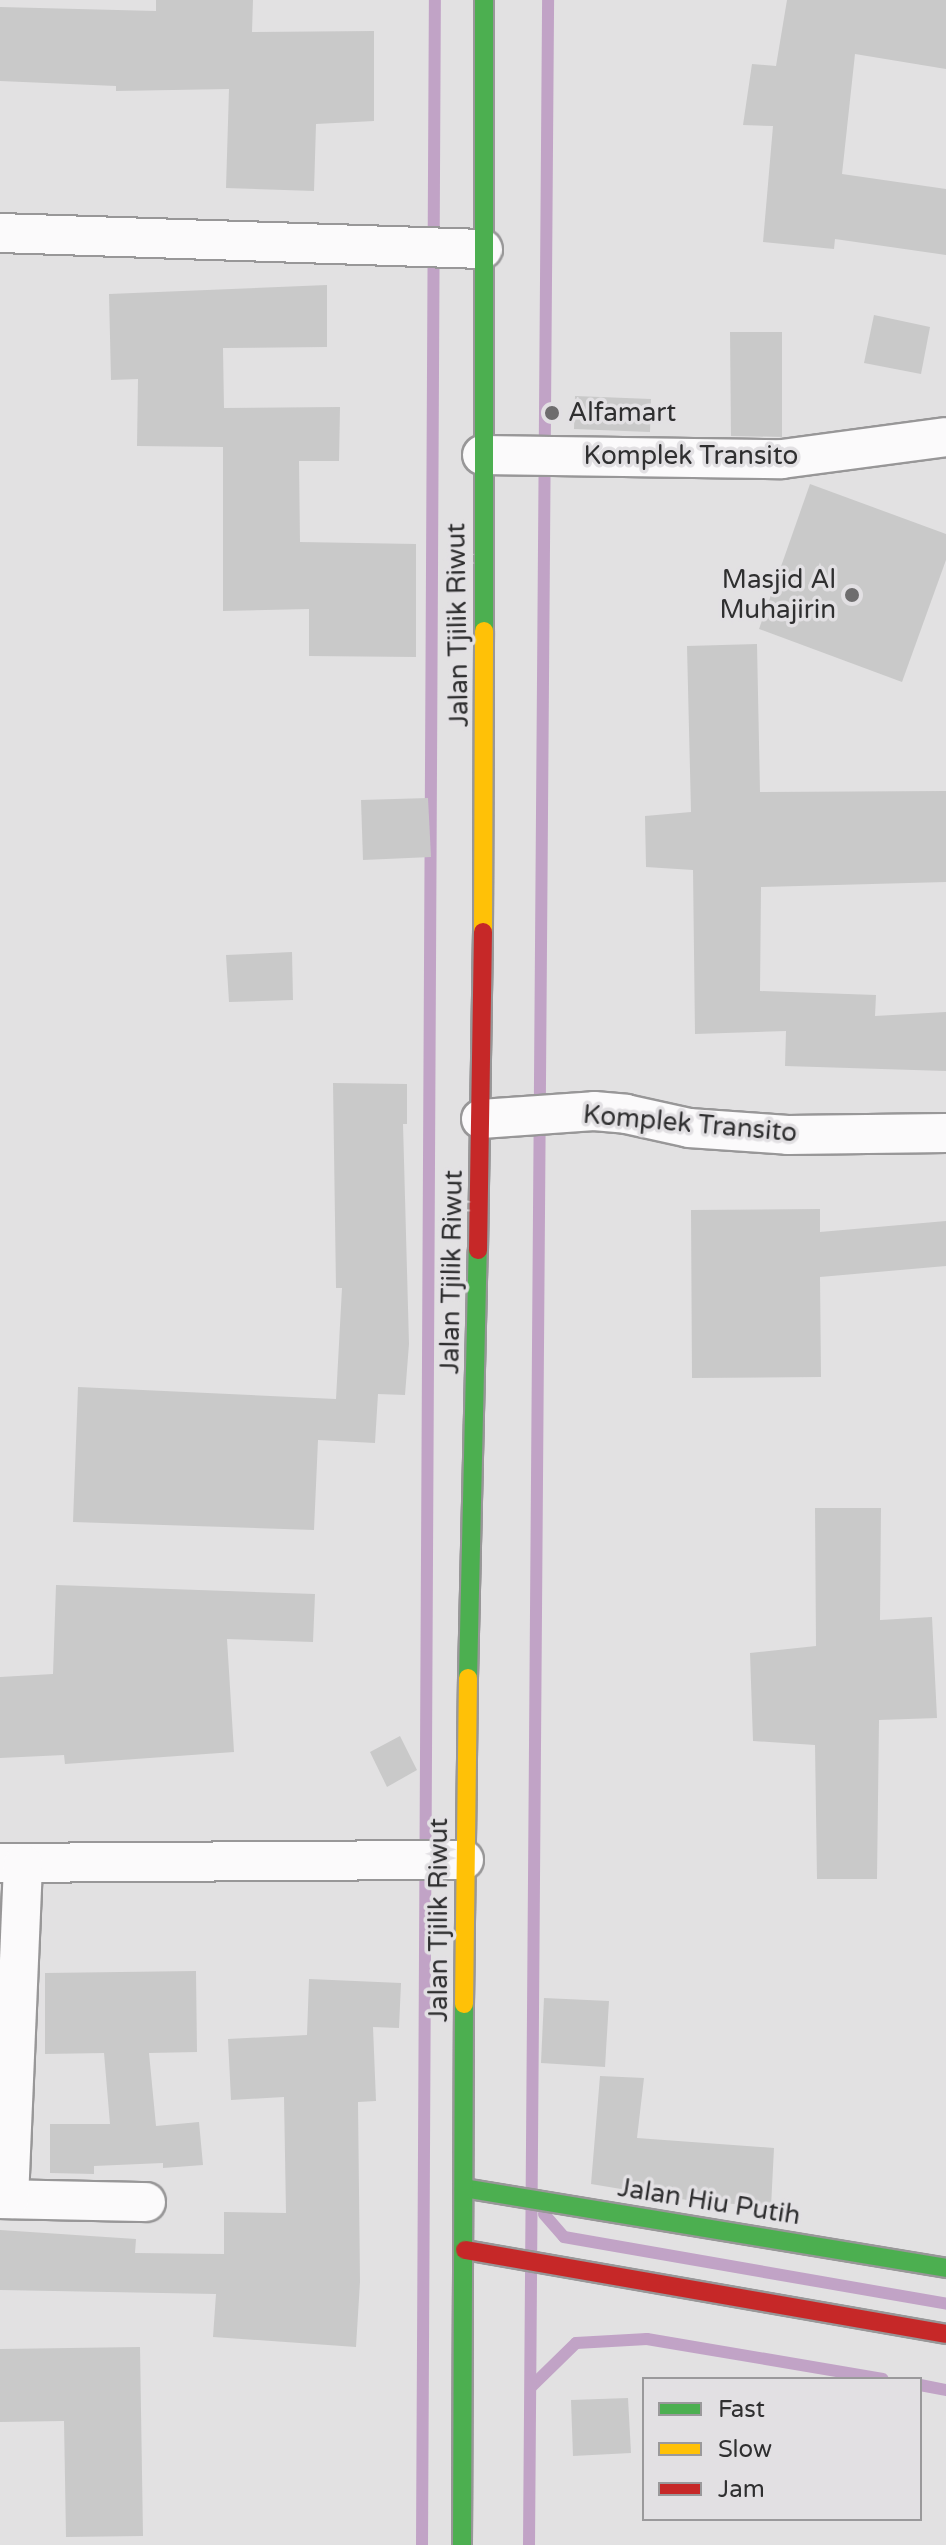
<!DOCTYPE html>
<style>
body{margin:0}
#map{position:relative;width:946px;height:2545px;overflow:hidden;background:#e2e1e2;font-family:"Varela Round",sans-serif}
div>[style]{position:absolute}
.stream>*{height:12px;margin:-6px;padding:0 6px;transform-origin:6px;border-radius:6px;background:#c1a3c6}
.building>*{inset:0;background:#c9c9c9}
.roads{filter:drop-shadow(2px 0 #989798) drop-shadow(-2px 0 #989798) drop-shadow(0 2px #989798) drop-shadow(0 -2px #989798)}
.street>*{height:38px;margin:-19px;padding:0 19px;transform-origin:19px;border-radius:19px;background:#fbfafb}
.fast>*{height:18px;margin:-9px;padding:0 9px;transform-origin:9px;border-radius:9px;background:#4caf50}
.slow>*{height:18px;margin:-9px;padding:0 9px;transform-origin:9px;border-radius:9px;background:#ffc107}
.jam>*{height:18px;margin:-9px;padding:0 9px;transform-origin:9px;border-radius:9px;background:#c62828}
.dots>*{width:22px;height:22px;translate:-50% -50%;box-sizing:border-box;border:4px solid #e2e0e3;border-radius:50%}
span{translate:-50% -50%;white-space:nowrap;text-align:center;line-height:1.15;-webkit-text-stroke:7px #e2e0e3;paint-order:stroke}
.poi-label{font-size:26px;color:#2f2f30}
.left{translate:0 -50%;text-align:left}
.right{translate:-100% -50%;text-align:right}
.street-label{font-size:26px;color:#2f2f30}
.legend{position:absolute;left:642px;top:2377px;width:280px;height:144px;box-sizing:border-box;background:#e2e0e3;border:2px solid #9a999b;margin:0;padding:10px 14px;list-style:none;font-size:24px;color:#2f2f30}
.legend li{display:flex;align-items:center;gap:16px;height:40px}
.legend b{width:40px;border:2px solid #9a999b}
</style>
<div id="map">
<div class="stream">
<i style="left:544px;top:2214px;width:30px;rotate:49deg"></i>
<i style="left:564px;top:2237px;width:388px;rotate:9.9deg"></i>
<i style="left:920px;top:2385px;width:26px;rotate:11deg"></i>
<i style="left:531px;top:2387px;width:63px;rotate:-44.4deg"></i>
<i style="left:576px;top:2343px;width:71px;rotate:-3.2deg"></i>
<i style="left:647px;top:2339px;width:239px;rotate:9.6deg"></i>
<i style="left:422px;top:2545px;width:2545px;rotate:-89.71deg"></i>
<i style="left:529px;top:2545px;width:2545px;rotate:-89.57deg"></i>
</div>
<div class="building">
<i style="clip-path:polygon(156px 0,253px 0,252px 32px,374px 31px,374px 121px,316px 124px,314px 191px,226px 188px,229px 89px,116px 91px,116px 86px,0 81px,0 7px,156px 11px)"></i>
<i style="clip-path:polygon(787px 0,946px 0,946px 69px,855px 54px,842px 174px,946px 189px,946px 255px,835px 239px,834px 249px,763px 242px,773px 126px,743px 125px,752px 64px,776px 66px)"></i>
<i style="clip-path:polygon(327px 285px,327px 347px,223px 348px,224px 408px,340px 407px,339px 461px,299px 461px,300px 542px,416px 544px,416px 657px,309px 656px,309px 609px,223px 611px,223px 447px,137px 446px,138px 379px,111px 380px,109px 294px)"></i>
<i style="clip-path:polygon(874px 315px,930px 327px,921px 374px,864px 363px)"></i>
<i style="clip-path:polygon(730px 332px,782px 332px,782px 437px,731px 436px)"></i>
<i style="clip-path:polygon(575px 396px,651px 399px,650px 432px,574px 429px)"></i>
<i style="clip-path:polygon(810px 484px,946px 534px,946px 560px,902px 682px,759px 629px)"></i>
<i style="clip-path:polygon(757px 644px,760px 792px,946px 791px,946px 882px,761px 887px,760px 991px,876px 995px,875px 1016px,946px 1012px,946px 1071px,785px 1066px,786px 1031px,695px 1034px,693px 870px,646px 867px,645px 816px,691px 812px,687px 646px)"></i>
<i style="clip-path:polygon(428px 798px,431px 857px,363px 860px,361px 800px)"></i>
<i style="clip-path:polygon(292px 952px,293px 1000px,229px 1002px,226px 955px)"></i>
<i style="clip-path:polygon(333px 1083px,407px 1084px,407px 1124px,403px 1124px,409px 1344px,405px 1395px,378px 1394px,375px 1443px,318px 1440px,314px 1530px,73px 1522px,78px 1387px,336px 1399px,342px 1288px,336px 1288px)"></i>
<i style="clip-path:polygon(820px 1209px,820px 1232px,946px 1221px,946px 1266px,820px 1277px,821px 1377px,692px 1378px,691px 1210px)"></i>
<i style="clip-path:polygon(815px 1508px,881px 1508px,880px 1620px,932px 1617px,937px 1718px,879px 1720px,877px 1879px,817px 1879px,815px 1745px,753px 1741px,750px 1653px,816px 1646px)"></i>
<i style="clip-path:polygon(56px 1585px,315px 1594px,313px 1642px,227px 1639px,234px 1752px,65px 1764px,64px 1755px,0 1758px,0 1677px,53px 1674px)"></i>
<i style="clip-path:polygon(400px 1736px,417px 1770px,387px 1787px,370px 1752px)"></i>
<i style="clip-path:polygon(196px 1971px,197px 2052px,149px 2053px,156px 2126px,199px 2122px,203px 2165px,163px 2168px,163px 2163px,94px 2166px,94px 2174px,50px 2173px,50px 2124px,110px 2124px,104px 2053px,45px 2054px,45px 1973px)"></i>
<i style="clip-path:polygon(309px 1979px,401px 1983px,399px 2028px,373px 2027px,376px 2101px,358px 2102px,360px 2282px,356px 2347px,213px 2337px,216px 2294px,0 2290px,0 2230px,136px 2239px,135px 2253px,224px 2254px,224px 2212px,286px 2213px,284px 2097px,231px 2100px,228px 2039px,307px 2035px)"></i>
<i style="clip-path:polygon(544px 1998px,609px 2001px,605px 2067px,541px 2063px)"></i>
<i style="clip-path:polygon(600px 2076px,644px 2078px,637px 2138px,774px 2148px,771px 2207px,687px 2200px,591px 2184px)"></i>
<i style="clip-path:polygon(140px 2347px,143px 2536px,66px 2537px,64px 2421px,0 2422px,0 2349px)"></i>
<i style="clip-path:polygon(628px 2398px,631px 2453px,573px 2456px,571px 2400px)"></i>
</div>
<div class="roads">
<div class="street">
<i style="left:0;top:233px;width:483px;rotate:1.9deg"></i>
<i style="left:482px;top:455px;width:300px;rotate:0.8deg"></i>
<i style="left:782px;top:459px;width:165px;rotate:-7.6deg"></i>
<i style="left:481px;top:1119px;width:113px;rotate:-4deg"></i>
<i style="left:594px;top:1111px;width:32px;rotate:5deg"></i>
<i style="left:626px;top:1114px;width:65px;rotate:12.5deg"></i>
<i style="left:689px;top:1128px;width:99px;rotate:4deg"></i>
<i style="left:788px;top:1135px;width:158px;rotate:-0.7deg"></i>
<i style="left:0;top:1863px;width:464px;rotate:-0.4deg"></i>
<i style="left:0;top:2199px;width:146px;rotate:1.2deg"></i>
<i style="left:9px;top:2199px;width:335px;rotate:-87.6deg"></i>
</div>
<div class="fast">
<i style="left:484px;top:0;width:631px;rotate:90deg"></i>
<i style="left:468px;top:1678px;width:428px;rotate:-88.7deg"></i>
<i style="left:464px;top:2188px;width:489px;rotate:9.4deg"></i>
<i style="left:462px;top:2545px;width:541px;rotate:-89.79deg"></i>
</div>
<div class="slow">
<i style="left:483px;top:932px;width:301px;rotate:-89.8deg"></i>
<i style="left:464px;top:2004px;width:326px;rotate:-89.3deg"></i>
</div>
<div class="jam">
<i style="left:478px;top:1250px;width:318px;rotate:-89.1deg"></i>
<i style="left:465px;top:2250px;width:488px;rotate:9.9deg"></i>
</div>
</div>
<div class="dots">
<i style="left:552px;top:413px;background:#6e6d6e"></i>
<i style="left:852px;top:595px;background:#6e6d6e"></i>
</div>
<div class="poi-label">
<span class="left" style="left:568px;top:413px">Alfamart</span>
<span class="right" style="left:836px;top:595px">Masjid Al<br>Muhajirin</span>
</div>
<div class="street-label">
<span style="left:691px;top:456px">Komplek Transito</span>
<span style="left:458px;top:625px;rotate:-91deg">Jalan Tjilik Riwut</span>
<span style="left:690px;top:1124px;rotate:5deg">Komplek Transito</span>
<span style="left:452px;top:1272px;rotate:-89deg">Jalan Tjilik Riwut</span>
<span style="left:439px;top:1920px;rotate:-90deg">Jalan Tjilik Riwut</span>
<span style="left:709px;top:2202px;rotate:9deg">Jalan Hiu Putih</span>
</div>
<ul class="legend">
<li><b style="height:10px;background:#4caf50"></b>Fast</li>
<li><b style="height:10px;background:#ffc107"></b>Slow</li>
<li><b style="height:10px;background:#c62828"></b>Jam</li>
</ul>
</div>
